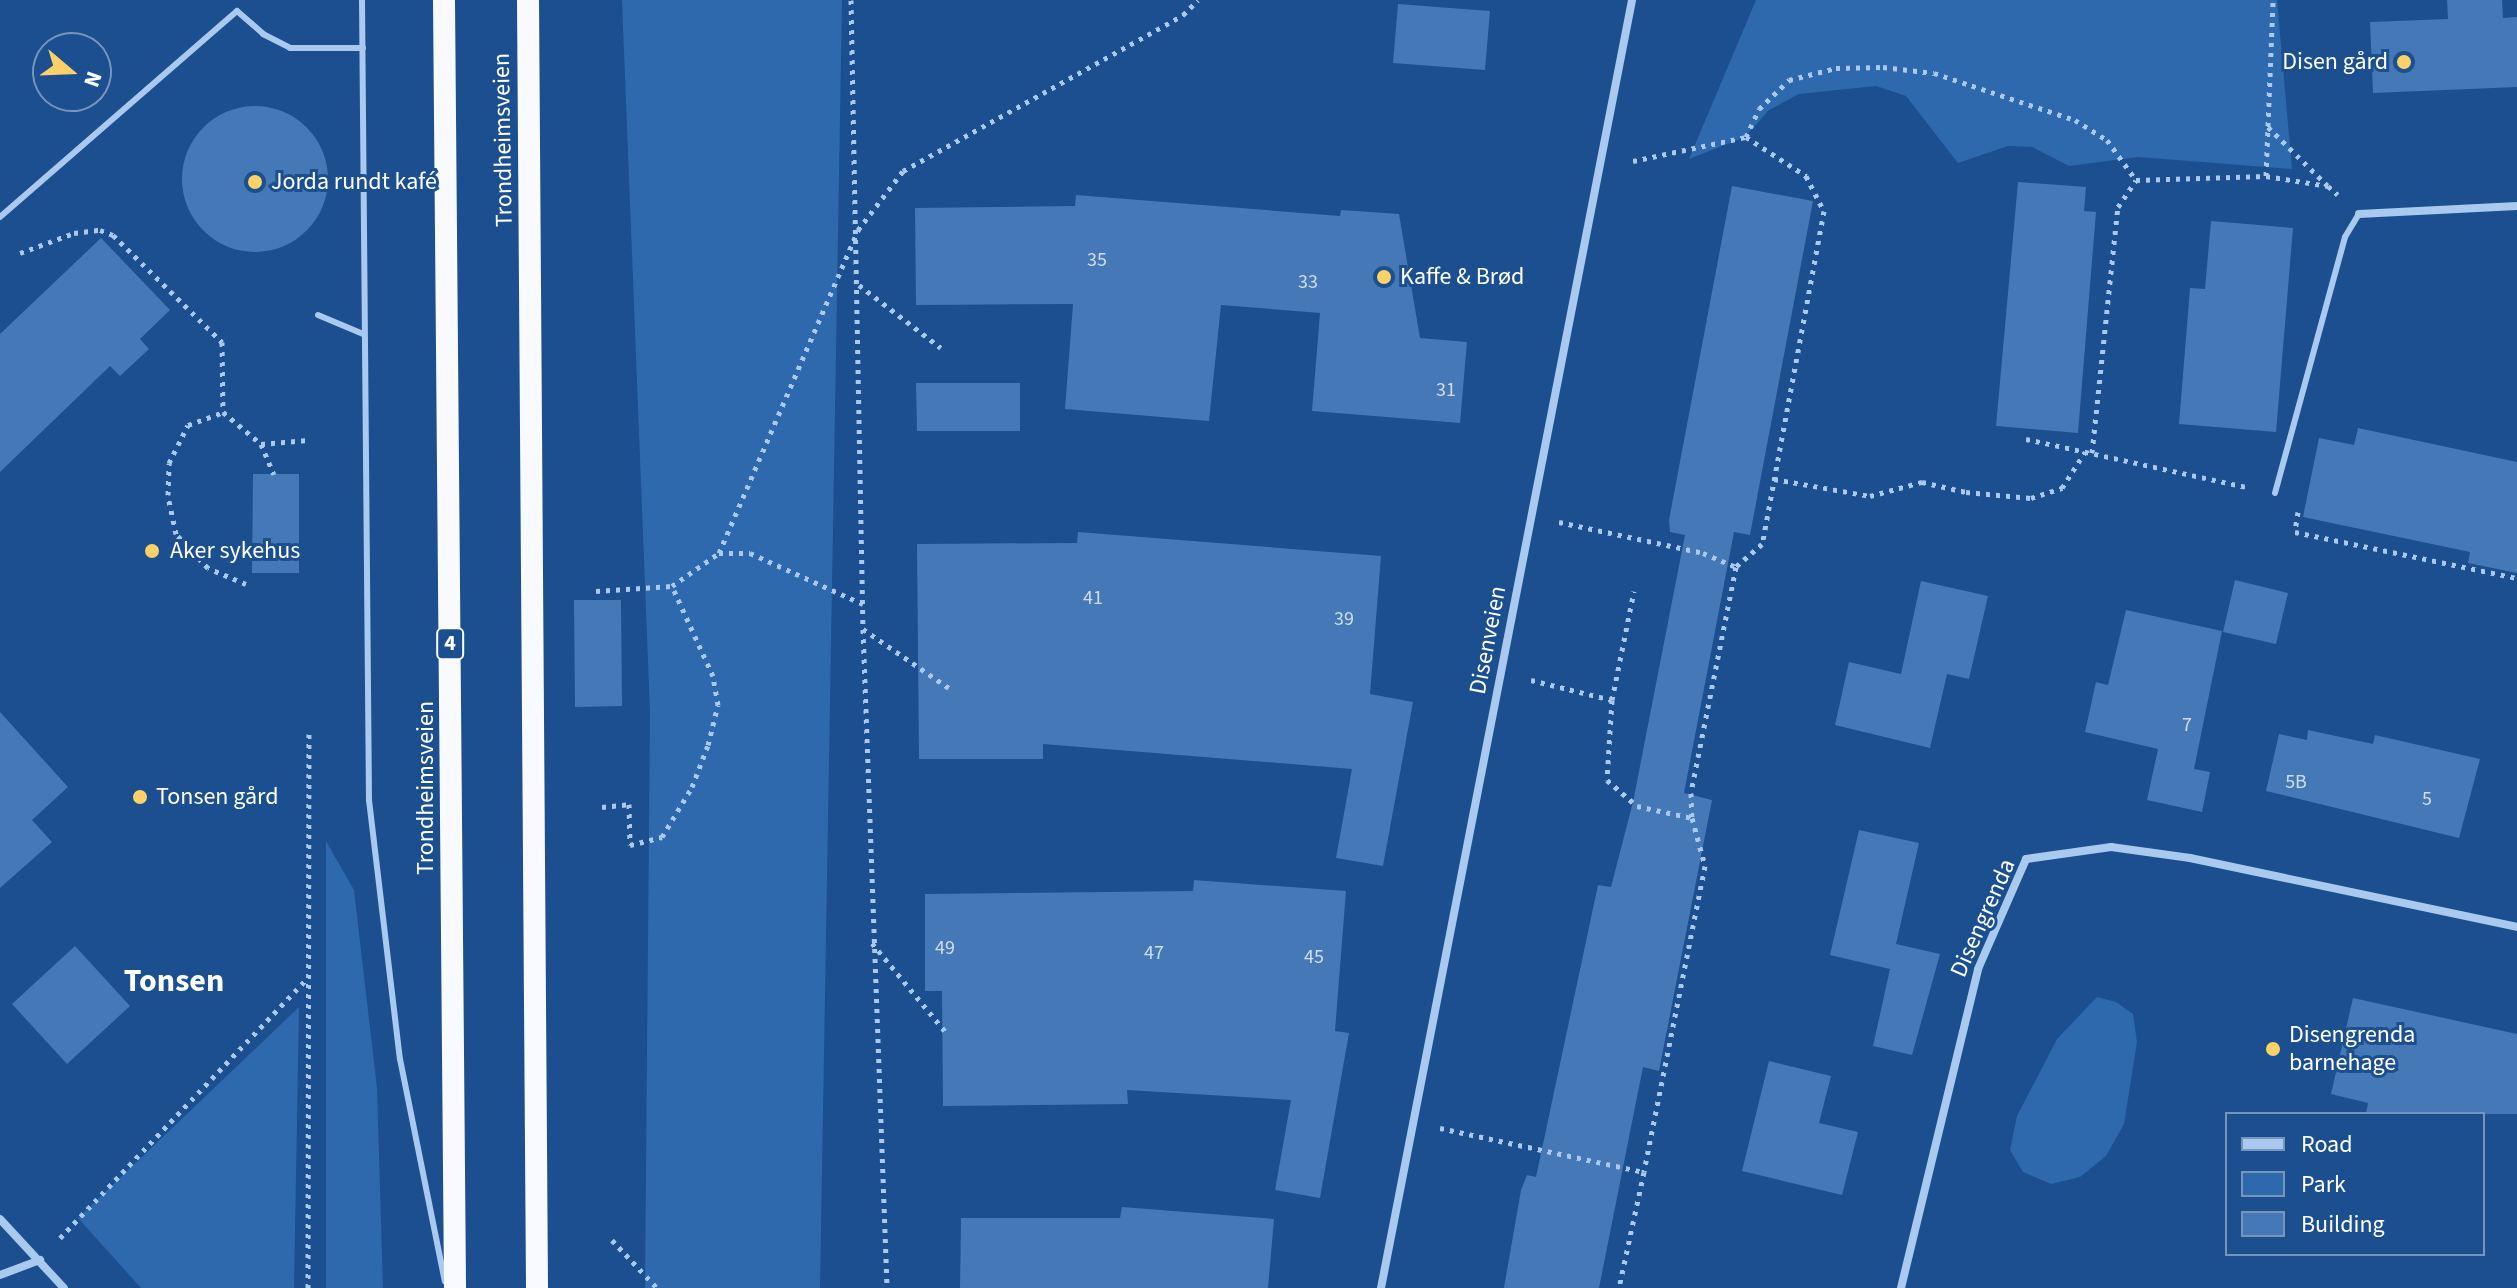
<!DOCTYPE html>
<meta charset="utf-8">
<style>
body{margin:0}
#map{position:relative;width:2517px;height:1288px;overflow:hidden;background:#1b4f8f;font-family:"Source Sans 3",sans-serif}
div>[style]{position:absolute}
.green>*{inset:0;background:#2e69ad}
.building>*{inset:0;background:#4478b7}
.round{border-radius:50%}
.path>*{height:5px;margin-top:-2.5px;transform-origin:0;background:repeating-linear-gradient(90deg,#a9c9ee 0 4px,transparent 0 10px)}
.service>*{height:6px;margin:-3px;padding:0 3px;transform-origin:3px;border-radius:3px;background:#a9c9ee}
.minor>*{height:8px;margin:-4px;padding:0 4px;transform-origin:4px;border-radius:4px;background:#a9c9ee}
.trunk>*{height:22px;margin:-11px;padding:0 11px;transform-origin:11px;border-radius:11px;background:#f8faff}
.dots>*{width:22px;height:22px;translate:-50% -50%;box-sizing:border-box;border:4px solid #1b4f8f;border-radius:50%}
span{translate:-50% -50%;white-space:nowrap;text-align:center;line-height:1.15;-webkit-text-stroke:6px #1b4f8f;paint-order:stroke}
.number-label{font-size:20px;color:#d0dded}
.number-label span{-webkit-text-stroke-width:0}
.shield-label span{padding:2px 6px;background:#1b4f8f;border:2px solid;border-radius:6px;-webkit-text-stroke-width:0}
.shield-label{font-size:22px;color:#fff;font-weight:700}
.poi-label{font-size:24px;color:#fff}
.right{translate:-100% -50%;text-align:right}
.left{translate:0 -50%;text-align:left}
.street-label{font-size:24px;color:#fff}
.district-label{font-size:32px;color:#fff;font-weight:700}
.legend{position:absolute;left:2225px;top:1112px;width:260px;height:144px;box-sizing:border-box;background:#1b4f8f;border:2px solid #7695bc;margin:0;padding:10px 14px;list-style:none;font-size:24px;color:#fff}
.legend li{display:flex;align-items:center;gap:16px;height:40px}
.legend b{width:40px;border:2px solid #7695bc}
.north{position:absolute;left:32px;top:32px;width:80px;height:80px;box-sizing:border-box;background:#1b4f8f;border:2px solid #7695bc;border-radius:50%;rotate:109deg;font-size:22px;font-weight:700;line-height:32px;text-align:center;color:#fff}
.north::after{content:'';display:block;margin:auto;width:28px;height:36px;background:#ffd166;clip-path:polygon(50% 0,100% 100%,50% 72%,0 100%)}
</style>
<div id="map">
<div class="green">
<i style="clip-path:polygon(622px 0,842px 0,820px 1288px,645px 1288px,650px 712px)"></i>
<i style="clip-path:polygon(1756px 0,2277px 0,2292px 169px,2138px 157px,2069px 166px,2032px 147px,2008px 146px,1958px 163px,1906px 96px,1876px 86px,1799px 94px,1769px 110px,1745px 137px,1689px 159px)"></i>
<i style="clip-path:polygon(326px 841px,354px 890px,377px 1088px,383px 1288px,326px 1288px)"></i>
<i style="clip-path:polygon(2097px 997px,2116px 1002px,2133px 1014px,2137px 1042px,2124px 1124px,2106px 1156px,2080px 1177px,2051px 1184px,2023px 1172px,2010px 1150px,2017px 1116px,2057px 1039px)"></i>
<i style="clip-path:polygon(299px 1007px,294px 1288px,141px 1288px,78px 1218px)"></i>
</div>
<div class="building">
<i style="clip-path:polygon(2447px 0,2502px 0,2503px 18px,2517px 17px,2517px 87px,2373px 93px,2370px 22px,2448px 19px)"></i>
<i style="clip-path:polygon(1398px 4px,1490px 11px,1485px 70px,1393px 63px)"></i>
<i class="round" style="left:182px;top:106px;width:146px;height:146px"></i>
<i style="clip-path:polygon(2018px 182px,2086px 187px,2084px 211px,2096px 212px,2078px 433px,1996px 426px)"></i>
<i style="clip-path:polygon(1732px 186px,1813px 201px,1750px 535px,1734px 532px,1684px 793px,1712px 800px,1659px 1071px,1643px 1067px,1599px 1288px,1504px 1288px,1521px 1190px,1527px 1175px,1536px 1177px,1598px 885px,1611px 887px,1633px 802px,1685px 535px,1670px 532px,1669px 520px)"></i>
<i style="clip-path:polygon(1076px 195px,1340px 216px,1341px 210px,1399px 214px,1420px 338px,1467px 342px,1460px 423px,1312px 411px,1320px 313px,1221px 305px,1209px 421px,1065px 409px,1073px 304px,916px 305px,915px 208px,1075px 206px)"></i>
<i style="clip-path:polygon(2211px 221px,2293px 228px,2276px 432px,2179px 424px,2190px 288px,2205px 289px)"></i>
<i style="clip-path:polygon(101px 238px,170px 310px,140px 339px,149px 349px,120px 376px,110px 366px,0 472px,0 334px)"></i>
<i style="clip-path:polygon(916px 383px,1020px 383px,1020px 431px,917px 431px)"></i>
<i style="clip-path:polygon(2358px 428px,2517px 462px,2517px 573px,2468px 563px,2470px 552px,2303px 517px,2319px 438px,2354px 445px)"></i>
<i style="clip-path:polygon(253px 474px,299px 474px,299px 573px,252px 573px)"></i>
<i style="clip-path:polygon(1078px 532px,1381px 556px,1370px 694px,1413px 702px,1383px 866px,1336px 858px,1352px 769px,1043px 744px,1043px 759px,919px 759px,917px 544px,1077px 543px)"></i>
<i style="clip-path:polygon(2235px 580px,2288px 593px,2276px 644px,2223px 632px)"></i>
<i style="clip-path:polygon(1921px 581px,1988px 596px,1969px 679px,1947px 674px,1930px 748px,1835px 725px,1849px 662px,1901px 674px)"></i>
<i style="clip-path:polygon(574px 600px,621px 600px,622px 706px,575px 707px)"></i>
<i style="clip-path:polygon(2126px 610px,2222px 631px,2194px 769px,2210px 772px,2202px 812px,2147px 800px,2158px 749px,2085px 732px,2096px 682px,2108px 685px)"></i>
<i style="clip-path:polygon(0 712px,68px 787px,32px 820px,52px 842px,0 888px)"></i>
<i style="clip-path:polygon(2308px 730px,2373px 744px,2375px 735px,2480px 759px,2459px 838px,2266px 791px,2279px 734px,2307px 740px)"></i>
<i style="clip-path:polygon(1859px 830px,1919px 843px,1896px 944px,1940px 954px,1912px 1055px,1873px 1046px,1890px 969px,1830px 955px)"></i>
<i style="clip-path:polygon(1194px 880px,1346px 891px,1335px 1031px,1349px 1033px,1320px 1198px,1275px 1190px,1291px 1100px,1127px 1090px,1128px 1104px,943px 1106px,942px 991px,925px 991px,925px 894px,1193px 891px)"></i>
<i style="clip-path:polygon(75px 946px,130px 1006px,67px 1064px,12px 1004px)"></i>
<i style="clip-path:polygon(2353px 998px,2517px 1034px,2517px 1114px,2366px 1114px,2368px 1103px,2331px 1094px)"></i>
<i style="clip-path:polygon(1769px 1061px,1831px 1076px,1819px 1123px,1858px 1132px,1842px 1195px,1742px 1171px)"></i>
<i style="clip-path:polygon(1122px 1207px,1274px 1219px,1268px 1288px,960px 1288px,961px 1218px,1120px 1218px)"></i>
</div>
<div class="path">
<i style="left:851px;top:0;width:629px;rotate:88.91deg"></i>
<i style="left:863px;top:629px;width:659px;rotate:87.91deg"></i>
<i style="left:2268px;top:127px;width:83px;rotate:44.5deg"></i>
<i style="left:1746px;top:137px;width:31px;rotate:-65deg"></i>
<i style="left:1759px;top:109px;width:42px;rotate:-44deg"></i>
<i style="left:1789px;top:80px;width:49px;rotate:-14.3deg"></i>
<i style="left:1836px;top:68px;width:47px;rotate:-1.2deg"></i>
<i style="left:1883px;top:67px;width:51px;rotate:6.7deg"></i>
<i style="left:1934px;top:73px;width:149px;rotate:18.4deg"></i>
<i style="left:2075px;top:120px;width:38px;rotate:32deg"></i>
<i style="left:2107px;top:140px;width:49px;rotate:54.1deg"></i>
<i style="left:1633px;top:161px;width:116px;rotate:-12deg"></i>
<i style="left:1746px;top:137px;width:72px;rotate:33deg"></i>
<i style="left:1806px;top:176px;width:39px;rotate:63deg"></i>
<i style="left:1824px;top:211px;width:339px;rotate:100.5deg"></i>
<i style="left:1762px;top:544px;width:35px;rotate:139deg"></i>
<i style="left:1736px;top:567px;width:230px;rotate:101.3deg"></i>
<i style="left:1691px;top:793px;width:25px;rotate:88deg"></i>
<i style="left:1692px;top:818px;width:50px;rotate:74.8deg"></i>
<i style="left:1705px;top:866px;width:312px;rotate:101.3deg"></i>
<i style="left:2266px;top:176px;width:176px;rotate:-87.7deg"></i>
<i style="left:2136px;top:180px;width:130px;rotate:-1.8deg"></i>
<i style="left:2266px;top:176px;width:63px;rotate:9.2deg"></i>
<i style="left:2328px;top:186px;width:13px;rotate:42deg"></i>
<i style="left:20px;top:253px;width:58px;rotate:-20.3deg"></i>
<i style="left:74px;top:233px;width:26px;rotate:-7deg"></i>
<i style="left:100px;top:230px;width:14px;rotate:21deg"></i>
<i style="left:113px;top:235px;width:153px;rotate:44.5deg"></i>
<i style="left:222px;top:342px;width:70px;rotate:89.2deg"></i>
<i style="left:859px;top:285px;width:103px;rotate:37.5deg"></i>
<i style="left:2026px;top:439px;width:226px;rotate:12.3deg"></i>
<i style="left:261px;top:444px;width:33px;rotate:67deg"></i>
<i style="left:2092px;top:453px;width:247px;rotate:-84deg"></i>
<i style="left:2118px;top:207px;width:32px;rotate:-56deg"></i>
<i style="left:1774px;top:479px;width:97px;rotate:10deg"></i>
<i style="left:1870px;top:496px;width:54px;rotate:-15.1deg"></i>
<i style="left:1922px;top:482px;width:45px;rotate:12.8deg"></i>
<i style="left:1966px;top:492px;width:65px;rotate:5.3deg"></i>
<i style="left:2031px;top:498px;width:33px;rotate:-18deg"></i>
<i style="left:2062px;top:488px;width:43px;rotate:-57.4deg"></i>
<i style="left:2298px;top:512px;width:20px;rotate:99deg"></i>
<i style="left:2295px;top:532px;width:227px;rotate:11.7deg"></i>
<i style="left:1559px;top:522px;width:147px;rotate:12.1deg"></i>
<i style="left:1703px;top:553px;width:36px;rotate:23deg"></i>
<i style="left:719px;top:553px;width:352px;rotate:-66.7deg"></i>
<i style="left:858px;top:230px;width:74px;rotate:-52.7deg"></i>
<i style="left:903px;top:171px;width:321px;rotate:-29.1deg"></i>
<i style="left:1183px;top:15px;width:21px;rotate:-45deg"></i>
<i style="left:246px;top:584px;width:41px;rotate:-157.2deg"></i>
<i style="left:208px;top:568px;width:47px;rotate:-133.3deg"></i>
<i style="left:176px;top:534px;width:40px;rotate:-102deg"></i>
<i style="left:168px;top:495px;width:32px;rotate:-88deg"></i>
<i style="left:169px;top:463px;width:42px;rotate:-63.4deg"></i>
<i style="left:188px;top:425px;width:37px;rotate:-20deg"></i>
<i style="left:223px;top:412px;width:50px;rotate:40.1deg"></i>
<i style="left:261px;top:444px;width:47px;rotate:-4.9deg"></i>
<i style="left:596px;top:591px;width:76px;rotate:-3.8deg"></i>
<i style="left:672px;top:586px;width:57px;rotate:-35.1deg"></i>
<i style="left:719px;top:553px;width:31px"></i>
<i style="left:750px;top:553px;width:124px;rotate:24.3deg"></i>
<i style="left:863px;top:629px;width:104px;rotate:34.5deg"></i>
<i style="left:1531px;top:680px;width:83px;rotate:13.9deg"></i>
<i style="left:1612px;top:700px;width:80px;rotate:93.6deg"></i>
<i style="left:1607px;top:780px;width:40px;rotate:41deg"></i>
<i style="left:1637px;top:806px;width:56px;rotate:12.3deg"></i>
<i style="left:1612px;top:700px;width:111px;rotate:-78.6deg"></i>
<i style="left:602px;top:807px;width:27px;rotate:-6deg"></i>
<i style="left:629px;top:804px;width:41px;rotate:88.6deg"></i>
<i style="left:630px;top:845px;width:33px;rotate:-14deg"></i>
<i style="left:662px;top:837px;width:58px;rotate:-59deg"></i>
<i style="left:692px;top:787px;width:45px;rotate:-69.1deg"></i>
<i style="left:708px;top:745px;width:41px;rotate:-76deg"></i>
<i style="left:718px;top:705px;width:29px;rotate:-100deg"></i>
<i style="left:713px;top:676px;width:99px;rotate:-114.5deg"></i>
<i style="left:872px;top:943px;width:119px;rotate:50.4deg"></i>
<i style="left:1440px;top:1128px;width:209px;rotate:12.2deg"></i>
<i style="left:1644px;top:1172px;width:119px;rotate:102.2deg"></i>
<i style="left:60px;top:1238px;width:358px;rotate:-46.4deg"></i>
<i style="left:612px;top:1240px;width:66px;rotate:46.8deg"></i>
<i style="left:308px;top:1288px;width:554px;rotate:-89.9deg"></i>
</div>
<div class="service">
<i style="left:362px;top:0;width:800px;rotate:89.5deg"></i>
<i style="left:369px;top:800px;width:261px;rotate:83.2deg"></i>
<i style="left:400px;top:1059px;width:227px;rotate:78.6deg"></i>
<i style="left:237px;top:11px;width:35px;rotate:41deg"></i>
<i style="left:263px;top:34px;width:30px;rotate:27deg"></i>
<i style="left:290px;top:48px;width:73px"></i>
<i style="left:0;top:217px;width:314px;rotate:-41deg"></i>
<i style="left:318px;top:315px;width:49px;rotate:22.9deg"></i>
<i style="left:2275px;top:493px;width:265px;rotate:-74.7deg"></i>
<i style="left:2345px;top:237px;width:27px;rotate:-59deg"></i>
</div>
<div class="minor">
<i style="left:2359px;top:214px;width:158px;rotate:-2.9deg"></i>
<i style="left:0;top:1219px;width:94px;rotate:47.2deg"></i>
<i style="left:0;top:1275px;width:43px;rotate:-20.6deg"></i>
<i style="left:1381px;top:1288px;width:1312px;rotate:-78.97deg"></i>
<i style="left:1901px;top:1288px;width:328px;rotate:-76.4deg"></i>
<i style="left:1978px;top:969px;width:120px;rotate:-66.4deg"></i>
<i style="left:2026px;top:859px;width:86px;rotate:-8deg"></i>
<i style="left:2111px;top:847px;width:80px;rotate:7.9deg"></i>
<i style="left:2190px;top:858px;width:334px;rotate:11.9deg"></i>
</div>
<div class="trunk">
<i style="left:444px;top:0;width:1288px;rotate:89.51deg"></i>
<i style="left:528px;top:0;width:1288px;rotate:89.6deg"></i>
</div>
<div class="dots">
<i style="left:2404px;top:62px;background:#ffd166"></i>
<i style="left:255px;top:182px;background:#ffd166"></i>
<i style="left:1384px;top:277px;background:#ffd166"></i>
<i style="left:152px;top:551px;background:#ffd166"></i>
<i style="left:140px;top:797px;background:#ffd166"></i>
<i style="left:2273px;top:1049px;background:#ffd166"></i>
</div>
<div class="number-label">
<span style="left:1097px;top:260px">35</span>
<span style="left:1308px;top:282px">33</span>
<span style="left:1446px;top:390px">31</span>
<span style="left:1093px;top:598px">41</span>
<span style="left:1344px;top:619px">39</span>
<span style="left:2187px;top:725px">7</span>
<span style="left:2296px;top:782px">5B</span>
<span style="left:2427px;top:799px">5</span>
<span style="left:945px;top:948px">49</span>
<span style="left:1154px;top:953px">47</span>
<span style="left:1314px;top:957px">45</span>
</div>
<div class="shield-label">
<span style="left:450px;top:644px">4</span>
</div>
<div class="poi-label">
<span class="right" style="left:2388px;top:62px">Disen gård</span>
<span class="left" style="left:271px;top:182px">Jorda rundt kafé</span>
<span class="left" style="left:1400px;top:277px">Kaffe &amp; Brød</span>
<span class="left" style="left:170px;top:551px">Aker sykehus</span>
<span class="left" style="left:156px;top:797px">Tonsen gård</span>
<span class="left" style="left:2289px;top:1049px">Disengrenda<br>barnehage</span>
</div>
<div class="street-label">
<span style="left:503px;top:140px;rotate:-91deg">Trondheimsveien</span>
<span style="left:1488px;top:640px;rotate:-79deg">Disenveien</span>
<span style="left:426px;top:788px;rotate:-90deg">Trondheimsveien</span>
<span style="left:1983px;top:918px;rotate:-66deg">Disengrenda</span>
</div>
<div class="district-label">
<span style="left:174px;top:981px">Tonsen</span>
</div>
<ul class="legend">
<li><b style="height:10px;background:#a9c9ee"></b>Road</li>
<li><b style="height:22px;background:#2e69ad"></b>Park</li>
<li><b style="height:22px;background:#4478b7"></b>Building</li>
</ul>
<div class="north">N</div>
</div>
